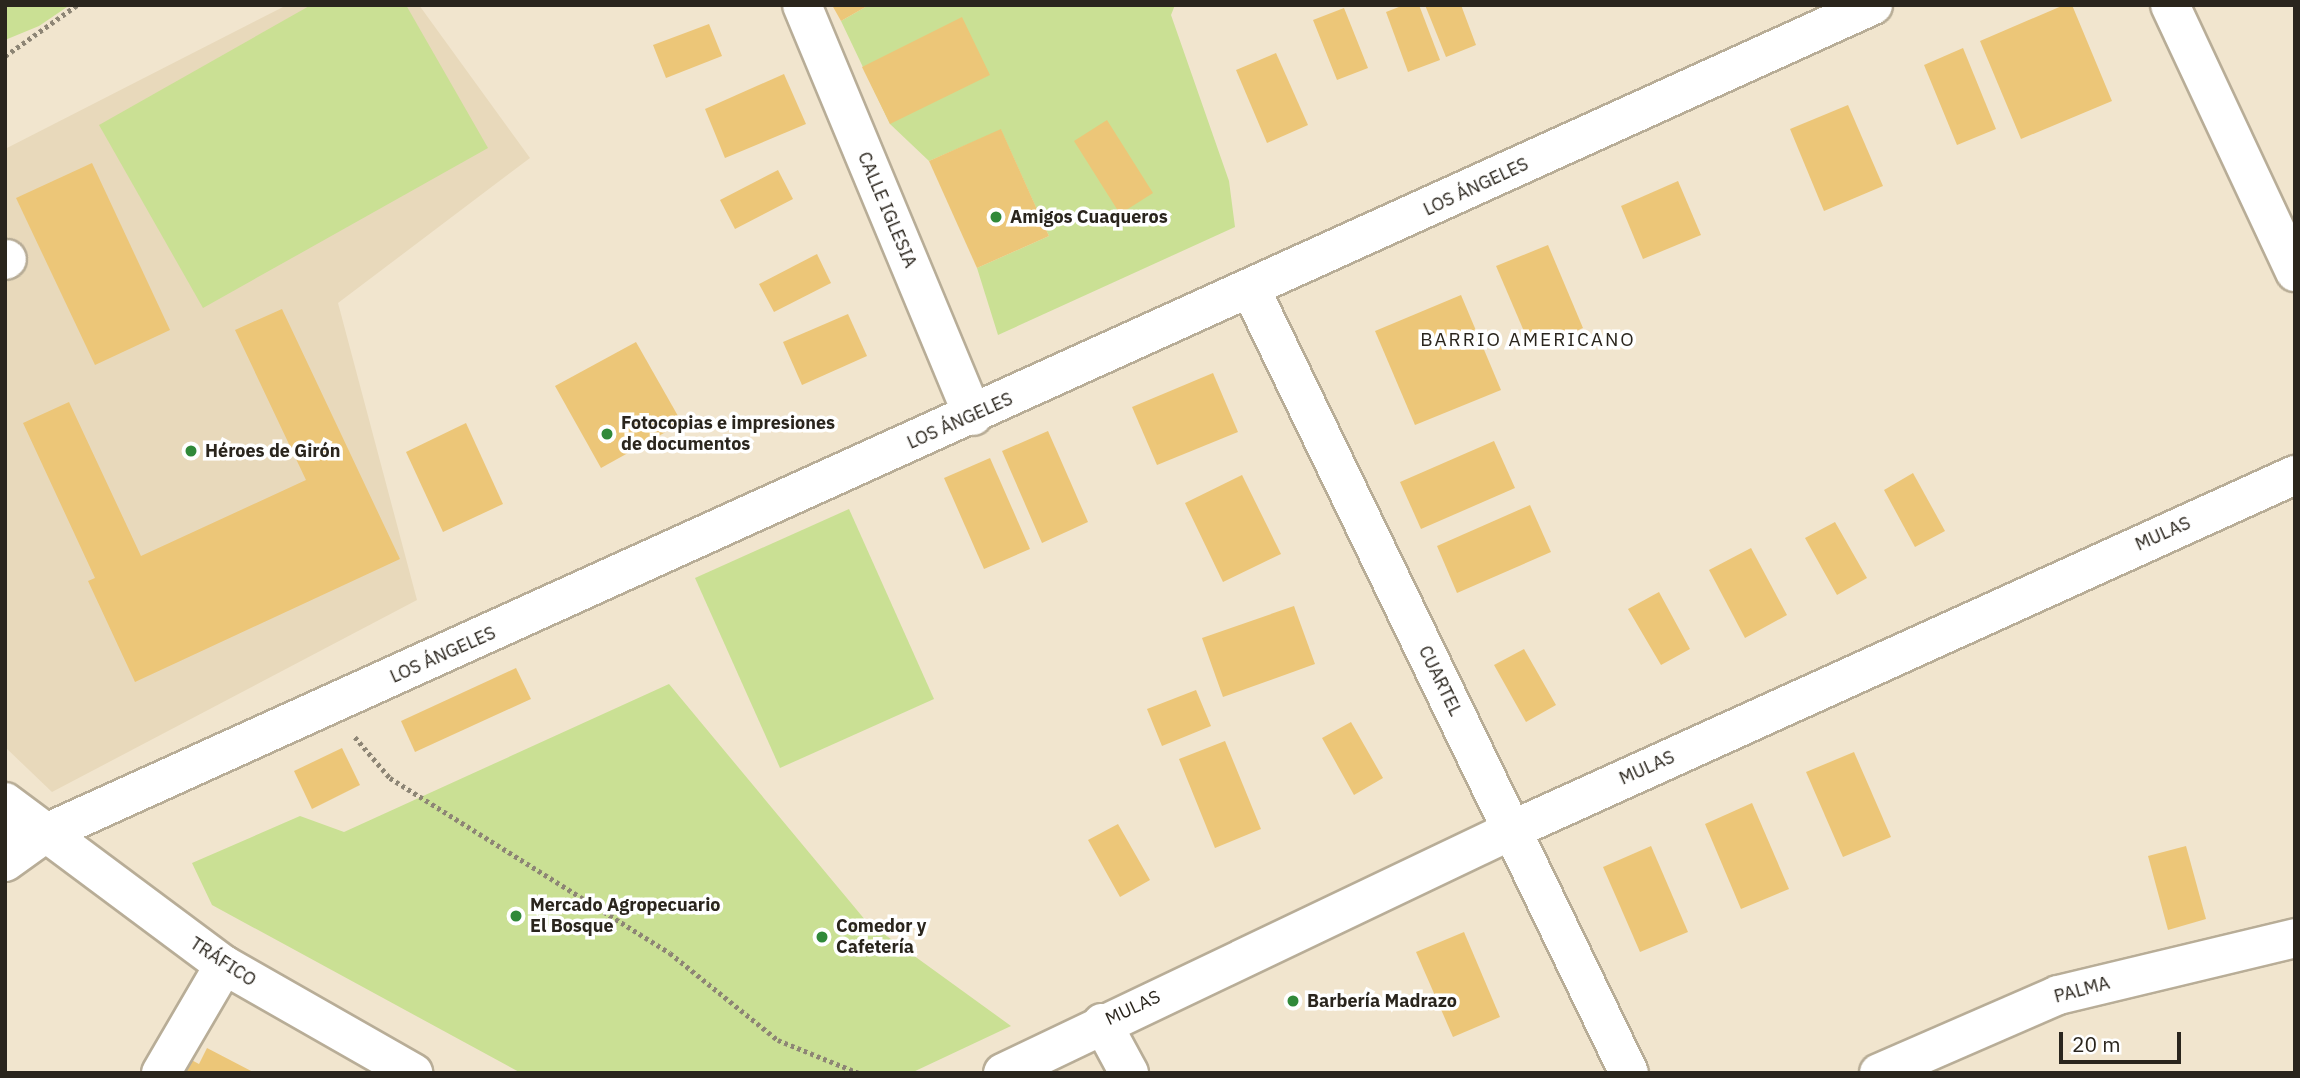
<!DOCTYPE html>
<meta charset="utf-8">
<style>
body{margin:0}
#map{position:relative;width:2300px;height:1078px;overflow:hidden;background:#f1e5ce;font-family:"IBM Plex Sans",sans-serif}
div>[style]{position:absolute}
.built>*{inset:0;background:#e8d9bb}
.green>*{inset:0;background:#cae094}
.building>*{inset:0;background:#ecc678}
.path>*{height:4.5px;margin-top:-2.25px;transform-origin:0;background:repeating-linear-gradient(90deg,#8d8575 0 3.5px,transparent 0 7px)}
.roads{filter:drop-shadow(2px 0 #b8ad97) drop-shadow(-2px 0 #b8ad97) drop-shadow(0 2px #b8ad97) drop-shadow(0 -2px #b8ad97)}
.minor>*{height:38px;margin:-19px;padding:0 19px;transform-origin:19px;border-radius:19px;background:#fff}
.major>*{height:38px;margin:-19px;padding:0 19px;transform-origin:19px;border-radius:19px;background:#fff}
.dots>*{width:19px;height:19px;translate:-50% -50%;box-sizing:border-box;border:4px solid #fff;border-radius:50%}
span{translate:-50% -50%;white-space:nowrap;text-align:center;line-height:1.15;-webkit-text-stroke:7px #fff;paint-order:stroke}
.street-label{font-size:18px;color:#2a251d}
.poi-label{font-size:18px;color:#2a251d;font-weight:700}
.left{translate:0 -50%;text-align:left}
.neighbourhood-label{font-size:19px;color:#2a251d;letter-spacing:2px}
.frame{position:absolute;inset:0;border:7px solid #2a251d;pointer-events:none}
.scale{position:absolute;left:2059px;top:1032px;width:122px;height:32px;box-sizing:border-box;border:4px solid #2a251d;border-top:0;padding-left:9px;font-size:21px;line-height:24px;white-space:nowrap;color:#2a251d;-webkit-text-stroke:5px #fff;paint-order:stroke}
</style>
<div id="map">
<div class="built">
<i style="clip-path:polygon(287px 5px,419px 5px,530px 158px,338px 303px,417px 600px,52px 792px,5px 747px,5px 149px)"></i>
</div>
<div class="green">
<i style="clip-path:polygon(5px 5px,70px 5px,39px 26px,5px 40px)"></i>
<i style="clip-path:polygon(311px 5px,406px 5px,488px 148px,203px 308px,99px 125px)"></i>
<i style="clip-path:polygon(869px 5px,1175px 5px,1171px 15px,1229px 181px,1235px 227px,998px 335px,977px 268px,1049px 236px,1001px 130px,929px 161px,890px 124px,841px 21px)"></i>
<i style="clip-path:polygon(849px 509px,934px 699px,780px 768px,695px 578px)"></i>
<i style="clip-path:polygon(669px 684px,866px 921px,1011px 1026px,911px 1073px,521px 1073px,212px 905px,192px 863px,300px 816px,344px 832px)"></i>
</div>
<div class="building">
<i style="clip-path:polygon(832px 5px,869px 5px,841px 21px)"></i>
<i style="clip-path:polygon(1404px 5px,1419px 5px,1440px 60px,1408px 72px,1386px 12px)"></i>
<i style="clip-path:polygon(1425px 5px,1461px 5px,1476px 45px,1446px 57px)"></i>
<i style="clip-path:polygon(2064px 5px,2072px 5px,2112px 101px,2021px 139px,1980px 41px)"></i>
<i style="clip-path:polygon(1344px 8px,1368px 68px,1337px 80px,1313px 20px)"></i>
<i style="clip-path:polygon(962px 17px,990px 75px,890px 124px,862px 67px)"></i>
<i style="clip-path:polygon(709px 24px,722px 56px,666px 78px,653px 45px)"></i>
<i style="clip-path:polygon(1963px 48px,1996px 129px,1957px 145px,1924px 65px)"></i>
<i style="clip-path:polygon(1276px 53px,1308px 125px,1267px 143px,1236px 70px)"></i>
<i style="clip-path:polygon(784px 74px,806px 124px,725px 158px,705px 109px)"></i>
<i style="clip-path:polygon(1848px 105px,1883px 186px,1824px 211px,1790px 129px)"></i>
<i style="clip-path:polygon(1107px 120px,1153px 193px,1120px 214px,1074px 141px)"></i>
<i style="clip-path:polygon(1001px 129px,1049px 236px,977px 268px,929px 161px)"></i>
<i style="clip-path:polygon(92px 163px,170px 330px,95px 365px,16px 198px)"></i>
<i style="clip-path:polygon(778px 170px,793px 199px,735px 229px,720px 200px)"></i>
<i style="clip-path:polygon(1678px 181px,1701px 235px,1643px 259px,1621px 206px)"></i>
<i style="clip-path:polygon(1548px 245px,1583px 328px,1532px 350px,1496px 266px)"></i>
<i style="clip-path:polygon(817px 254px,831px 283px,774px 312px,759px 284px)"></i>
<i style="clip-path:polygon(1461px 295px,1501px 390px,1415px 425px,1375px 331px)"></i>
<i style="clip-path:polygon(282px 309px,400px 559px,135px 682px,88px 581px,95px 578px,23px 423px,69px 402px,141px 556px,306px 480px,235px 330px)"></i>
<i style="clip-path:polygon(848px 314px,867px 356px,802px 385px,783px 342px)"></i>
<i style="clip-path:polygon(636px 342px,682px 423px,601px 468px,555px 386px)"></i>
<i style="clip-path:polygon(1213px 373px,1238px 432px,1157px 465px,1132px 407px)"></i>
<i style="clip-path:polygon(466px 423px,503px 504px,443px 532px,406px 452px)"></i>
<i style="clip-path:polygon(1048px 431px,1088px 522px,1042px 543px,1002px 451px)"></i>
<i style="clip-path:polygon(1494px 441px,1515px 488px,1421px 529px,1400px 482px)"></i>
<i style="clip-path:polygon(990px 458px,1030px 549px,984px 569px,944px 478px)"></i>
<i style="clip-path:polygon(1913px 473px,1945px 531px,1915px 547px,1884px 490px)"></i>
<i style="clip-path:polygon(1242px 475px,1281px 554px,1223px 582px,1185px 503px)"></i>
<i style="clip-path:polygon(1530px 505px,1551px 552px,1457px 593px,1437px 546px)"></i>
<i style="clip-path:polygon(1835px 522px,1867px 578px,1837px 595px,1805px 538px)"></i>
<i style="clip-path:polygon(1751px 548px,1787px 615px,1745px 638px,1709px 570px)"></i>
<i style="clip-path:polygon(1659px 592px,1690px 649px,1661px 665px,1628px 609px)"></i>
<i style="clip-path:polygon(1294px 606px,1315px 664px,1223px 697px,1202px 638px)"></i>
<i style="clip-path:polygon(1524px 649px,1556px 705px,1526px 722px,1494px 665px)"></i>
<i style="clip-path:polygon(516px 668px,531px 699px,415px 752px,401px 721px)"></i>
<i style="clip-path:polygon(1196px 690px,1211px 726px,1162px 746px,1147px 709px)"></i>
<i style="clip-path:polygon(1351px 722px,1383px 778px,1354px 795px,1322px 738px)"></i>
<i style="clip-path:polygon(1225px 741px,1261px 829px,1215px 848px,1179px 759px)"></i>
<i style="clip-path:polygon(342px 748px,360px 785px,312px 809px,294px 771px)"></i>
<i style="clip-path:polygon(1854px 752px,1891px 837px,1843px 857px,1806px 772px)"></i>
<i style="clip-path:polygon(1752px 803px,1789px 889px,1741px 909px,1705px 824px)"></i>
<i style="clip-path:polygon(1118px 824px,1150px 880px,1120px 897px,1088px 840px)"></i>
<i style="clip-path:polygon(1651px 846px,1688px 932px,1640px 952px,1603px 867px)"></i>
<i style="clip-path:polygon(2186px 846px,2206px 919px,2168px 930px,2148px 856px)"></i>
<i style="clip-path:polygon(1464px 932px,1500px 1017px,1453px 1037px,1416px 952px)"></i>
<i style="clip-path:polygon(207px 1048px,255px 1073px,174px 1073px,182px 1055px,199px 1064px)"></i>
</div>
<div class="path">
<i style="left:5px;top:56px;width:88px;rotate:-35.3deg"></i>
<i style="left:355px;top:737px;width:54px;rotate:49.5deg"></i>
<i style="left:390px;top:778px;width:330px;rotate:32deg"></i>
<i style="left:670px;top:953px;width:139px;rotate:38.9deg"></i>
<i style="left:778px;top:1040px;width:87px;rotate:22.2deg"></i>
</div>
<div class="roads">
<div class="minor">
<i style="left:802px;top:5px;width:445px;rotate:67.4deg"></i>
<i style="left:2170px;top:5px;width:295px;rotate:64.9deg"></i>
<i style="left:5px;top:260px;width:2px;rotate:-27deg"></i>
<i style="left:1251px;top:290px;width:869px;rotate:64.23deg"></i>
<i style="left:5px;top:802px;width:273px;rotate:36.7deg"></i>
<i style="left:224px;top:965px;width:218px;rotate:29.7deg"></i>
<i style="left:1102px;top:1023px;width:57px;rotate:61.6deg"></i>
<i style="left:161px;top:1073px;width:125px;rotate:-59.7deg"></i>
<i style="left:1003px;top:1073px;width:564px;rotate:-25.52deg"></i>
<i style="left:1512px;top:830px;width:860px;rotate:-24.39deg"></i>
<i style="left:1879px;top:1073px;width:195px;rotate:-23.5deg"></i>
<i style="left:2058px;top:995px;width:244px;rotate:-13.5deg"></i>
</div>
<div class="major">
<i style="left:44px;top:834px;width:2008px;rotate:-24.38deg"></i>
<i style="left:5px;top:842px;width:40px;rotate:-12deg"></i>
<i style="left:44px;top:834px;width:48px;rotate:144.3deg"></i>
</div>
</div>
<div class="dots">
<i style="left:996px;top:217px;background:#308939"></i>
<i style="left:607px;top:434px;background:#308939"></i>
<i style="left:191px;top:451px;background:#308939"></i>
<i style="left:516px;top:916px;background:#308939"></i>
<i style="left:822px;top:937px;background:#308939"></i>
<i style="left:1293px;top:1001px;background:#308939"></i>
</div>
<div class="street-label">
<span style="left:1476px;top:187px;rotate:-25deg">LOS ÁNGELES</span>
<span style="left:887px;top:210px;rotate:67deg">CALLE IGLESIA</span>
<span style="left:960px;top:421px;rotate:-24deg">LOS ÁNGELES</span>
<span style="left:2163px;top:534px;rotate:-24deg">MULAS</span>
<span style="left:443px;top:655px;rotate:-24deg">LOS ÁNGELES</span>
<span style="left:1440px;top:681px;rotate:64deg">CUARTEL</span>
<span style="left:1647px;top:768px;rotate:-24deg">MULAS</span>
<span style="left:223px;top:962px;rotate:33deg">TRÁFICO</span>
<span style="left:2082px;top:990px;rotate:-15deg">PALMA</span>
<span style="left:1133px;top:1008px;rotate:-25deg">MULAS</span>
</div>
<div class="poi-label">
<span class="left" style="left:1010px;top:217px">Amigos Cuaqueros</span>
<span class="left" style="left:621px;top:434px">Fotocopias e impresiones<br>de documentos</span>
<span class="left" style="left:205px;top:451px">Héroes de Girón</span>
<span class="left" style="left:530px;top:916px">Mercado Agropecuario<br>El Bosque</span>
<span class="left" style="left:836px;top:937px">Comedor y<br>Cafetería</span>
<span class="left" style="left:1307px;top:1001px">Barbería Madrazo</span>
</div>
<div class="neighbourhood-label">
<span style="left:1528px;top:340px">BARRIO AMERICANO</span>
</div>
<div class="frame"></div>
<div class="scale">20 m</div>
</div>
